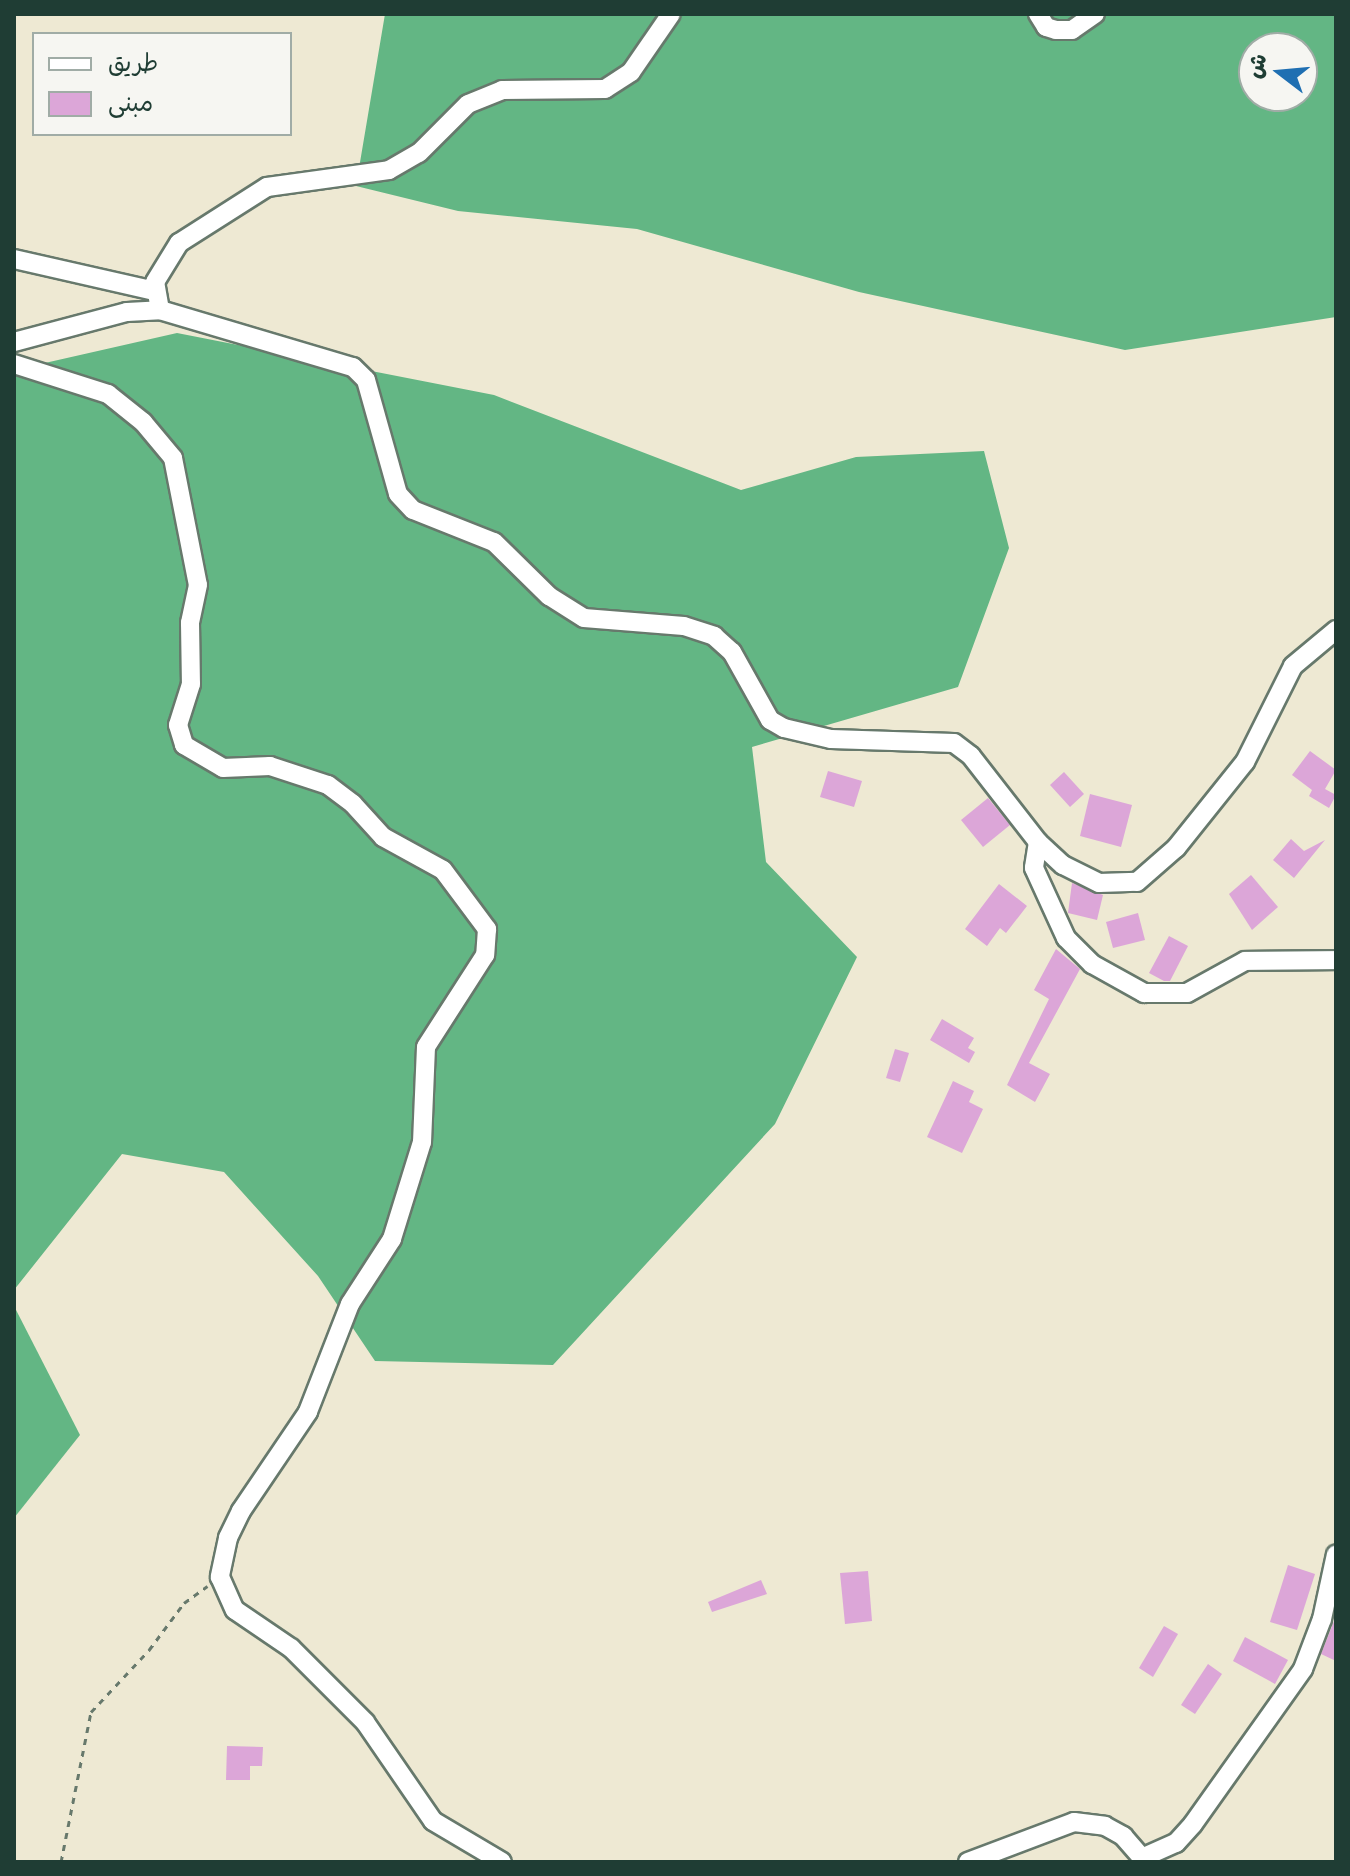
<!DOCTYPE html>
<meta charset="utf-8">
<style>
body{margin:0}
#map{position:relative;width:1350px;height:1876px;overflow:hidden;background:#eee9d3;font-family:Caveat,"Playpen Sans Arabic",sans-serif}
div>[style]{position:absolute}
.forest>*{inset:0;background:#63b684}
.building>*{inset:0;background:#dca6d8}
.path>*{height:3px;margin-top:-1.5px;transform-origin:0;background:repeating-linear-gradient(90deg,#67796c 0 6px,transparent 0 12px)}
.roads{filter:drop-shadow(2px 0 #67796c) drop-shadow(-2px 0 #67796c) drop-shadow(0 2px #67796c) drop-shadow(0 -2px #67796c)}
.street>*{height:18px;margin:-9px;padding:0 9px;transform-origin:9px;border-radius:9px;background:#fff}
span{translate:-50% -50%;white-space:nowrap;text-align:center;line-height:1.15;-webkit-text-stroke:6px #f6f6f2;paint-order:stroke}
.frame{position:absolute;inset:0;border:16px solid #1f3d34;pointer-events:none}
.legend{position:absolute;left:32px;top:32px;width:260px;height:104px;box-sizing:border-box;background:#f6f6f2;border:2px solid #a0aca6;margin:0;padding:10px 14px;list-style:none;font-size:24px;color:#1f3d34}
.legend li{display:flex;align-items:center;gap:16px;height:40px}
.legend b{width:40px;border:2px solid #a0aca6}
.north{position:absolute;left:1238px;top:32px;width:80px;height:80px;box-sizing:border-box;background:#f6f6f2;border:2px solid #a0aca6;border-radius:50%;rotate:286deg;font-size:22px;font-weight:700;line-height:32px;text-align:center;color:#1f3d34}
.north::after{content:'';display:block;margin:auto;width:28px;height:36px;background:#1f6fb2;clip-path:polygon(50% 0,100% 100%,50% 72%,0 100%)}
</style>
<div id="map">
<div class="forest">
<i style="clip-path:polygon(evenodd,385px 14px,1336px 14px,1336px 317px,1125px 350px,859px 292px,637px 229px,458px 211px,356px 186px,385px 14px,1254px 48px,1302px 48px,1302px 96px,1254px 96px,1254px 48px)"></i>
<i style="clip-path:polygon(177px 333px,494px 395px,741px 490px,856px 457px,984px 451px,1009px 548px,958px 687px,752px 747px,766px 862px,857px 957px,775px 1124px,553px 1365px,375px 1361px,318px 1276px,224px 1172px,122px 1154px,14px 1290px,14px 370px)"></i>
<i style="clip-path:polygon(14px 1306px,80px 1435px,14px 1518px)"></i>
</div>
<div class="building">
<i style="clip-path:polygon(1310px 751px,1336px 770px,1325px 789px,1336px 795px,1329px 808px,1309px 796px,1312px 790px,1292px 775px)"></i>
<i style="clip-path:polygon(828px 771px,862px 781px,854px 807px,820px 797px)"></i>
<i style="clip-path:polygon(1064px 772px,1084px 794px,1070px 807px,1050px 785px)"></i>
<i style="clip-path:polygon(1090px 794px,1132px 805px,1121px 847px,1080px 836px)"></i>
<i style="clip-path:polygon(988px 798px,1010px 825px,983px 847px,961px 820px)"></i>
<i style="clip-path:polygon(1291px 839px,1304px 851px,1325px 840px,1294px 878px,1273px 860px)"></i>
<i style="clip-path:polygon(1251px 875px,1278px 907px,1252px 930px,1229px 894px)"></i>
<i style="clip-path:polygon(1072px 883px,1103px 895px,1097px 920px,1068px 913px)"></i>
<i style="clip-path:polygon(999px 884px,1027px 906px,1006px 933px,1000px 928px,987px 946px,965px 929px)"></i>
<i style="clip-path:polygon(1138px 913px,1145px 940px,1113px 948px,1106px 922px)"></i>
<i style="clip-path:polygon(1169px 936px,1188px 946px,1170px 981px,1164px 981px,1149px 973px)"></i>
<i style="clip-path:polygon(1056px 949px,1080px 969px,1029px 1063px,1050px 1074px,1035px 1102px,1007px 1085px,1049px 999px,1034px 990px)"></i>
<i style="clip-path:polygon(942px 1019px,974px 1038px,968px 1048px,975px 1052px,969px 1063px,930px 1040px)"></i>
<i style="clip-path:polygon(895px 1049px,909px 1053px,900px 1082px,886px 1078px)"></i>
<i style="clip-path:polygon(953px 1081px,974px 1091px,969px 1102px,983px 1109px,962px 1153px,927px 1137px)"></i>
<i style="clip-path:polygon(1288px 1565px,1315px 1574px,1297px 1630px,1270px 1622px)"></i>
<i style="clip-path:polygon(868px 1571px,872px 1621px,845px 1624px,840px 1573px)"></i>
<i style="clip-path:polygon(761px 1580px,767px 1594px,712px 1612px,708px 1602px)"></i>
<i style="clip-path:polygon(1336px 1616px,1336px 1661px,1321px 1654px)"></i>
<i style="clip-path:polygon(1164px 1626px,1178px 1634px,1153px 1677px,1139px 1668px)"></i>
<i style="clip-path:polygon(1245px 1637px,1288px 1660px,1275px 1684px,1233px 1661px)"></i>
<i style="clip-path:polygon(1208px 1664px,1222px 1674px,1195px 1714px,1181px 1705px)"></i>
<i style="clip-path:polygon(227px 1746px,263px 1747px,262px 1766px,250px 1766px,250px 1780px,226px 1780px)"></i>
</div>
<div class="path">
<i style="left:61px;top:1862px;width:153px;rotate:-78.7deg"></i>
<i style="left:91px;top:1712px;width:85px;rotate:-46.9deg"></i>
<i style="left:149px;top:1650px;width:59px;rotate:-53.3deg"></i>
<i style="left:184px;top:1603px;width:29px;rotate:-36deg"></i>
</div>
<div class="roads">
<div class="street">
<i style="left:1038px;top:14px;width:15px;rotate:58deg"></i>
<i style="left:1046px;top:27px;width:10px;rotate:17deg"></i>
<i style="left:1056px;top:30px;width:16px"></i>
<i style="left:1072px;top:30px;width:28px;rotate:-35deg"></i>
<i style="left:14px;top:259px;width:145px;rotate:12.8deg"></i>
<i style="left:160px;top:310px;width:28px;rotate:-100deg"></i>
<i style="left:155px;top:282px;width:46px;rotate:-58.4deg"></i>
<i style="left:179px;top:243px;width:104px;rotate:-32.5deg"></i>
<i style="left:267px;top:187px;width:123px;rotate:-7.9deg"></i>
<i style="left:389px;top:170px;width:34px;rotate:-30deg"></i>
<i style="left:419px;top:153px;width:69px;rotate:-45deg"></i>
<i style="left:468px;top:104px;width:37px;rotate:-22deg"></i>
<i style="left:502px;top:90px;width:103px;rotate:-0.6deg"></i>
<i style="left:605px;top:89px;width:31px;rotate:-33deg"></i>
<i style="left:631px;top:72px;width:70px;rotate:-55.4deg"></i>
<i style="left:14px;top:342px;width:117px;rotate:-14.9deg"></i>
<i style="left:127px;top:312px;width:33px;rotate:-3deg"></i>
<i style="left:160px;top:310px;width:201px;rotate:16.5deg"></i>
<i style="left:353px;top:367px;width:18px;rotate:45deg"></i>
<i style="left:366px;top:380px;width:118px;rotate:74.3deg"></i>
<i style="left:398px;top:494px;width:22px;rotate:47deg"></i>
<i style="left:413px;top:510px;width:87px;rotate:21.6deg"></i>
<i style="left:494px;top:542px;width:77px;rotate:44.5deg"></i>
<i style="left:549px;top:596px;width:41px;rotate:32.2deg"></i>
<i style="left:584px;top:618px;width:100px;rotate:4.6deg"></i>
<i style="left:684px;top:626px;width:32px;rotate:18deg"></i>
<i style="left:714px;top:636px;width:24px;rotate:42deg"></i>
<i style="left:732px;top:652px;width:78px;rotate:60.8deg"></i>
<i style="left:770px;top:720px;width:16px;rotate:30deg"></i>
<i style="left:784px;top:728px;width:48px;rotate:13.2deg"></i>
<i style="left:831px;top:739px;width:123px;rotate:1.9deg"></i>
<i style="left:954px;top:743px;width:21px;rotate:37deg"></i>
<i style="left:971px;top:756px;width:109px;rotate:52.1deg"></i>
<i style="left:1038px;top:842px;width:34px;rotate:43deg"></i>
<i style="left:1063px;top:865px;width:40px;rotate:26.6deg"></i>
<i style="left:1099px;top:883px;width:38px;rotate:-2deg"></i>
<i style="left:1137px;top:882px;width:52px;rotate:-41.1deg"></i>
<i style="left:1176px;top:848px;width:110px;rotate:-51.3deg"></i>
<i style="left:1245px;top:762px;width:107px;rotate:-63.4deg"></i>
<i style="left:1293px;top:666px;width:56px;rotate:-39.9deg"></i>
<i style="left:14px;top:364px;width:99px;rotate:17.7deg"></i>
<i style="left:108px;top:394px;width:45px;rotate:38.7deg"></i>
<i style="left:143px;top:422px;width:47px;rotate:50.2deg"></i>
<i style="left:173px;top:458px;width:129px;rotate:78.9deg"></i>
<i style="left:198px;top:585px;width:39px;rotate:102deg"></i>
<i style="left:190px;top:623px;width:61px;rotate:89.1deg"></i>
<i style="left:191px;top:684px;width:43px;rotate:107.6deg"></i>
<i style="left:178px;top:725px;width:21px;rotate:73deg"></i>
<i style="left:184px;top:745px;width:45px;rotate:30.5deg"></i>
<i style="left:223px;top:768px;width:47px;rotate:-2.4deg"></i>
<i style="left:270px;top:766px;width:61px;rotate:18.1deg"></i>
<i style="left:328px;top:785px;width:31px;rotate:37deg"></i>
<i style="left:353px;top:804px;width:45px;rotate:47.7deg"></i>
<i style="left:383px;top:837px;width:68px;rotate:28.8deg"></i>
<i style="left:443px;top:870px;width:74px;rotate:53.3deg"></i>
<i style="left:487px;top:929px;width:26px;rotate:94deg"></i>
<i style="left:485px;top:955px;width:109px;rotate:122.7deg"></i>
<i style="left:426px;top:1047px;width:95px;rotate:92.4deg"></i>
<i style="left:422px;top:1142px;width:102px;rotate:107.2deg"></i>
<i style="left:392px;top:1239px;width:77px;rotate:122.9deg"></i>
<i style="left:350px;top:1304px;width:116px;rotate:111.3deg"></i>
<i style="left:308px;top:1412px;width:120px;rotate:124.1deg"></i>
<i style="left:241px;top:1511px;width:30px;rotate:116deg"></i>
<i style="left:228px;top:1538px;width:40px;rotate:102deg"></i>
<i style="left:220px;top:1577px;width:36px;rotate:66deg"></i>
<i style="left:235px;top:1610px;width:68px;rotate:34.2deg"></i>
<i style="left:291px;top:1648px;width:105px;rotate:45deg"></i>
<i style="left:365px;top:1722px;width:120px;rotate:55.5deg"></i>
<i style="left:433px;top:1821px;width:80px;rotate:30.7deg"></i>
<i style="left:1038px;top:842px;width:26px;rotate:99deg"></i>
<i style="left:1034px;top:868px;width:77px;rotate:65.4deg"></i>
<i style="left:1066px;top:938px;width:37px;rotate:45deg"></i>
<i style="left:1092px;top:964px;width:60px;rotate:29.1deg"></i>
<i style="left:1144px;top:993px;width:43px"></i>
<i style="left:1187px;top:993px;width:66px;rotate:-28.9deg"></i>
<i style="left:1245px;top:961px;width:91px;rotate:-0.6deg"></i>
<i style="left:1144px;top:1857px;width:35px;rotate:-24deg"></i>
<i style="left:1176px;top:1843px;width:25px;rotate:-48deg"></i>
<i style="left:1193px;top:1824px;width:190px;rotate:-54.6deg"></i>
<i style="left:1303px;top:1669px;width:53px;rotate:-69.2deg"></i>
<i style="left:1322px;top:1619px;width:66px;rotate:-77.8deg"></i>
<i style="left:968px;top:1862px;width:113px;rotate:-20.7deg"></i>
<i style="left:1074px;top:1822px;width:31px;rotate:7deg"></i>
<i style="left:1105px;top:1826px;width:21px;rotate:29deg"></i>
<i style="left:1123px;top:1836px;width:35px;rotate:49deg"></i>
</div>
</div>
<div class="frame"></div>
<ul class="legend">
<li><b style="height:10px;background:#fff"></b>طريق</li>
<li><b style="height:22px;background:#dca6d8"></b>مبنى</li>
</ul>
<div class="north">ش</div>
</div>
